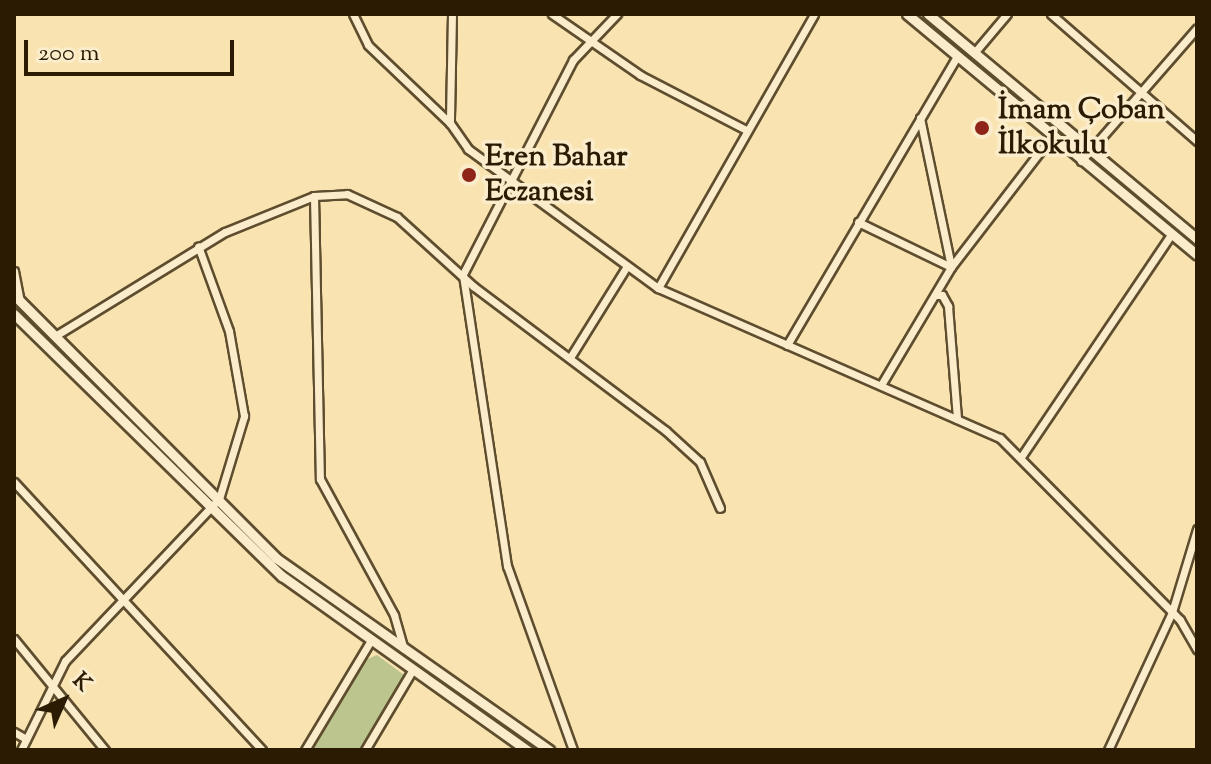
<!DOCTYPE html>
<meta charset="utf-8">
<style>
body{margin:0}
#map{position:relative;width:1211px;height:764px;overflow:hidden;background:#f9e4b1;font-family:"Sorts Mill Goudy",serif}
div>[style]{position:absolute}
.green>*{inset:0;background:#bbc58d}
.roads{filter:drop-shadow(2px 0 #5e4d2e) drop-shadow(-2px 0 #5e4d2e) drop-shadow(0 2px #5e4d2e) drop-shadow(0 -2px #5e4d2e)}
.minor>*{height:7px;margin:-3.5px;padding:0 3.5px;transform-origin:3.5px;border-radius:3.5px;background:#fbedcc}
.tertiary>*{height:9px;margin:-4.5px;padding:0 4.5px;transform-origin:4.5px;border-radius:4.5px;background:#fbedcc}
.dots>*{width:22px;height:22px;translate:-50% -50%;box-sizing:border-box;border:4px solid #fbedcc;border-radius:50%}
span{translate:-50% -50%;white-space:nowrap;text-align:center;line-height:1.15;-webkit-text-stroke:7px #fbedcc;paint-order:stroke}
.poi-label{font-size:30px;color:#2b1b03;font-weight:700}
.left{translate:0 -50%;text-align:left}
.frame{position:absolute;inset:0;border:16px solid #2b1b03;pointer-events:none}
.north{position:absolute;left:24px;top:660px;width:80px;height:80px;-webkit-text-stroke:6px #fbedcc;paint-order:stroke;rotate:45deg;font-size:22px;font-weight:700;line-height:32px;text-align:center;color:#2b1b03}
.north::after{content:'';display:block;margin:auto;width:28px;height:36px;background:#2b1b03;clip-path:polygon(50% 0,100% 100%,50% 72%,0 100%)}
.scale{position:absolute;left:24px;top:40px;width:210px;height:36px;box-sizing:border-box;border:4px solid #2b1b03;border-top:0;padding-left:10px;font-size:24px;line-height:28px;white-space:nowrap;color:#2b1b03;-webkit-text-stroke:6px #fbedcc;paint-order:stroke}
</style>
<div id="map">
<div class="green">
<i style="clip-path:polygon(377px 655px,404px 675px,359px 750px,310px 750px,363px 661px)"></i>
</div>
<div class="roads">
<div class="minor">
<i style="left:353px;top:14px;width:34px;rotate:64deg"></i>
<i style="left:368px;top:45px;width:113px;rotate:43.6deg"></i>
<i style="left:452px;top:14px;width:109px;rotate:91.1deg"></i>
<i style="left:450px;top:123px;width:32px;rotate:55deg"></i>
<i style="left:468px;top:149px;width:235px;rotate:36.2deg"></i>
<i style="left:658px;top:288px;width:373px;rotate:23.7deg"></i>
<i style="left:1000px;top:438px;width:256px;rotate:45.3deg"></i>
<i style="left:1180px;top:620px;width:34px;rotate:60deg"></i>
<i style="left:552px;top:14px;width:107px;rotate:34.7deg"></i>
<i style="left:640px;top:75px;width:119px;rotate:27.4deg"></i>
<i style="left:1051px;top:14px;width:194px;rotate:41deg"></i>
<i style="left:974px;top:53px;width:51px;rotate:-49.8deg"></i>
<i style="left:920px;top:118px;width:152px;rotate:78.2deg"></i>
<i style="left:1081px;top:161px;width:176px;rotate:-48.9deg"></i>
<i style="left:314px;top:196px;width:283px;rotate:88.8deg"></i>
<i style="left:320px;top:479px;width:155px;rotate:61.4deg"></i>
<i style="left:394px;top:615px;width:35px;rotate:74deg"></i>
<i style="left:858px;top:222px;width:103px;rotate:25.8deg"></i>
<i style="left:14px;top:271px;width:31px;rotate:79deg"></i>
<i style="left:658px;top:288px;width:315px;rotate:-60.3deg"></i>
<i style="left:935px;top:295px;width:7px"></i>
<i style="left:942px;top:295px;width:13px;rotate:61deg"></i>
<i style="left:948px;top:306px;width:113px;rotate:85.4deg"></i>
<i style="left:55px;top:336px;width:199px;rotate:-31.5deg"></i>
<i style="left:225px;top:232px;width:96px;rotate:-22deg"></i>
<i style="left:314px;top:196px;width:33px;rotate:-3deg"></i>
<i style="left:347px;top:194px;width:55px;rotate:24.7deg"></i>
<i style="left:397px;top:217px;width:103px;rotate:42.2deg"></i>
<i style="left:473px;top:286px;width:241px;rotate:36.9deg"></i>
<i style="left:666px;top:431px;width:46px;rotate:42.4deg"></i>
<i style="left:700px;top:462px;width:50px;rotate:66.5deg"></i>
<i style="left:787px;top:345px;width:335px;rotate:-59.5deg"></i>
<i style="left:571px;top:356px;width:106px;rotate:-58.1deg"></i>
<i style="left:881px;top:385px;width:137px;rotate:-59.3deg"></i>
<i style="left:951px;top:267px;width:165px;rotate:-52.4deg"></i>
<i style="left:1021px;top:457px;width:267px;rotate:-56deg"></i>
<i style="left:14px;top:482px;width:365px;rotate:47.2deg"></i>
<i style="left:14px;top:639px;width:144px;rotate:50.7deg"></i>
<i style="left:14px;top:732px;width:14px;rotate:30deg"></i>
<i style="left:21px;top:750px;width:99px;rotate:-63.7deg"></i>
<i style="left:65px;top:661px;width:224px;rotate:-46.5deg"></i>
<i style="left:219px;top:499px;width:87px;rotate:-73.2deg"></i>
<i style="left:244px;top:416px;width:86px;rotate:-100deg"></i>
<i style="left:229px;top:331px;width:90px;rotate:-110deg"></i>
<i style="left:305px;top:750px;width:126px;rotate:-59deg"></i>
<i style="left:365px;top:750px;width:92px;rotate:-59.3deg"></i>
<i style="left:573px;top:750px;width:195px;rotate:-109.7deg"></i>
<i style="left:507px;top:566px;width:295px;rotate:-98.6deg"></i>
<i style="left:463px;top:274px;width:241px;rotate:-62.8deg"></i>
<i style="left:573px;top:60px;width:64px;rotate:-46.3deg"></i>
<i style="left:1108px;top:750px;width:152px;rotate:-65.1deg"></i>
<i style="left:1172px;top:612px;width:87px;rotate:-73.2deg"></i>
</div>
<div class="tertiary">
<i style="left:907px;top:14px;width:377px;rotate:39.7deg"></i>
<i style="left:928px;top:14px;width:351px;rotate:39.9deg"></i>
<i style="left:14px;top:295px;width:371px;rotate:45.1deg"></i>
<i style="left:276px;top:558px;width:334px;rotate:35.1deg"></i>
<i style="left:14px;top:314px;width:375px;rotate:44.4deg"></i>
<i style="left:282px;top:576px;width:301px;rotate:35.4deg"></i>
</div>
</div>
<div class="dots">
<i style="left:982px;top:128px;background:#8f2418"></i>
<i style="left:469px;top:175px;background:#8f2418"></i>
</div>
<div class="poi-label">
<span class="left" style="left:998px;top:128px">İmam Çoban<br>İlkokulu</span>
<span class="left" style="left:485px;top:175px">Eren Bahar<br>Eczanesi</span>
</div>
<div class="frame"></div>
<div class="north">K</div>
<div class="scale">200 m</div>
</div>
